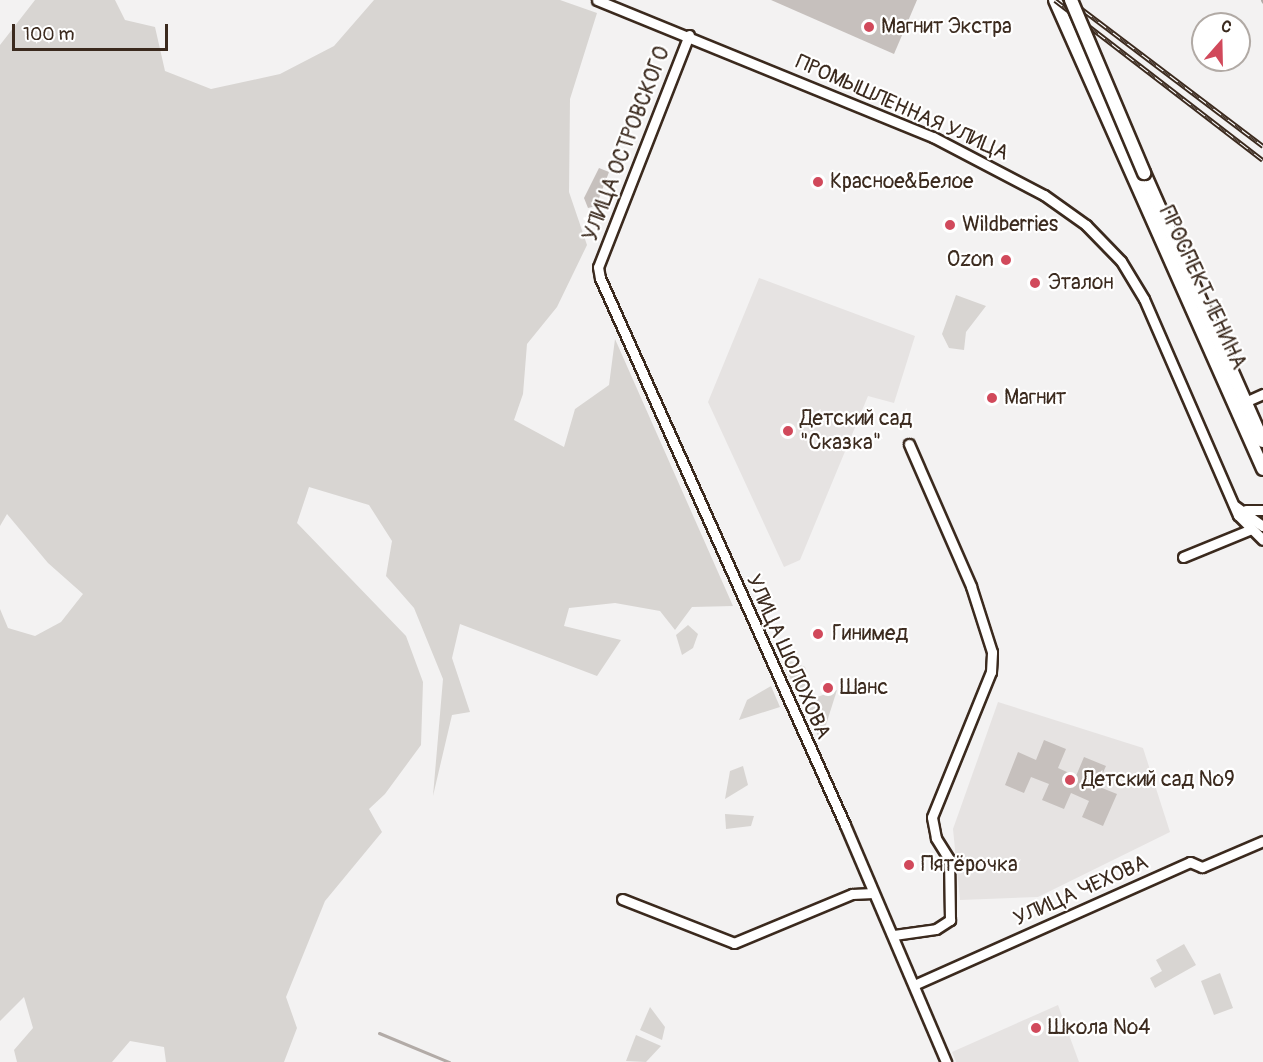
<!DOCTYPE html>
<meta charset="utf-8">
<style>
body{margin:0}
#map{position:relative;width:1263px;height:1062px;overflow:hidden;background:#f3f2f2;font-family:Pangolin,sans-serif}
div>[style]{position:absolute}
.built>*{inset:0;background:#e6e3e2}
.green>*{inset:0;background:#d8d5d2}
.stream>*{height:3px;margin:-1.5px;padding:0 1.5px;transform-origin:1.5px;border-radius:1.5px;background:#b2aba7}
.building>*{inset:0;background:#c6c0bd}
.roads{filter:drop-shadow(2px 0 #3b2a1e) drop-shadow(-2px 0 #3b2a1e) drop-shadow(0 2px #3b2a1e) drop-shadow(0 -2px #3b2a1e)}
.minor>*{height:9px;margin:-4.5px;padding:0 4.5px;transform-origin:4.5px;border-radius:4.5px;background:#fff}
.secondary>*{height:12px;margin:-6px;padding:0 6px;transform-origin:6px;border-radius:6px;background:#fff}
.rail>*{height:5px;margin-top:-2.5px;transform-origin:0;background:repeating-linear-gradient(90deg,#fff 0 9px,#3b2a1e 0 18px);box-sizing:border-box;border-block:2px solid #3b2a1e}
.bridges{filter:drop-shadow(2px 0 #3b2a1e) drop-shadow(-2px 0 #3b2a1e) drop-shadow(0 2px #3b2a1e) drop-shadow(0 -2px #3b2a1e)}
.secondary-bridge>*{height:12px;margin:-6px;padding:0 6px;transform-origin:6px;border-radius:6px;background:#fff}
.dots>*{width:16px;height:16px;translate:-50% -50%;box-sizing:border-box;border:3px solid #fff;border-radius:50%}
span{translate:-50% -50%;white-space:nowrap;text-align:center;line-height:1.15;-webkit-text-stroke:4.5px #fff;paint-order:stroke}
.poi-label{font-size:21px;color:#3b2a1e}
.left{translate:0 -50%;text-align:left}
.right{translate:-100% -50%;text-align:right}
.street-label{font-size:21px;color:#3b2a1e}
.north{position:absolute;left:1191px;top:12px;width:60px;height:60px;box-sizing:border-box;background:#fff;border:2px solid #b1aaa5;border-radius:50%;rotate:20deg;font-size:16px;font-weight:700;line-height:24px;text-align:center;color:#3b2a1e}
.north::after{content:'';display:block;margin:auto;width:21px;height:27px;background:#d1495b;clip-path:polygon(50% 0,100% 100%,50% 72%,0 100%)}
.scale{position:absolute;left:12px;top:24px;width:156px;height:27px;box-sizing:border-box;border:3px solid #3b2a1e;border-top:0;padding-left:8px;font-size:18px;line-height:21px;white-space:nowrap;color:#3b2a1e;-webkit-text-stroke:4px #fff;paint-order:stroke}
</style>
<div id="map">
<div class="built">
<i style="clip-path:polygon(759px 278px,915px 336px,894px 403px,868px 396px,800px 560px,784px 567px,708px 402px)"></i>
<i style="clip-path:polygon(998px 702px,1143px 748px,1170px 832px,1038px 897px,960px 900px,953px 829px)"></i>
<i style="clip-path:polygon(1058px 1005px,1079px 1062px,956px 1062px,952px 1052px)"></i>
</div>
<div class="green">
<i style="clip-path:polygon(35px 0,115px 0,125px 20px,155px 27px,165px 71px,211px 89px,280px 74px,334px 46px,374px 0,560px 0,597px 13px,570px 99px,569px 192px,587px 245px,557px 307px,527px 344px,523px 394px,514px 420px,564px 447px,575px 409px,609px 385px,615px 339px,733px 606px,692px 607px,675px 630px,660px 611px,615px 603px,569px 608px,564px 626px,621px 640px,597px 676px,460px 624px,452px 658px,470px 712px,452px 715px,433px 796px,443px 679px,414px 608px,386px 576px,392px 541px,369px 505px,309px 487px,297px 523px,406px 636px,423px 682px,421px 745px,385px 794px,369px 809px,382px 832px,325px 901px,286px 997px,297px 1028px,284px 1062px,166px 1062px,164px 1047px,130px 1041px,112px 1062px,17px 1062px,14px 1050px,33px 1028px,24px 997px,0 1021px,0 609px,8px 628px,35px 636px,61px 622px,83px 594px,48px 563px,7px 514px,0 526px,0 45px)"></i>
<i style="clip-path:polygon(956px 295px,986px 306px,966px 332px,964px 350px,949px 348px,942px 334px)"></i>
<i style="clip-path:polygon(688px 625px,698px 634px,693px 648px,682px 655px,676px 635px)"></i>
<i style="clip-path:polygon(786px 659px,805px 667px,813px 692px,800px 697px,782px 662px)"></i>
<i style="clip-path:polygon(771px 686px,780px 707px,739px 720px,747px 700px)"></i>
<i style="clip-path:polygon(837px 690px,824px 731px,818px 736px,803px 702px)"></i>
<i style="clip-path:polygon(743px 766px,748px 785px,725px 799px,730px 771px)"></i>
<i style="clip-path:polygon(725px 814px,754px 816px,751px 826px,726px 829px)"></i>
<i style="clip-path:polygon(1184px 944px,1196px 965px,1155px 988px,1150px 978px,1162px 971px,1156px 960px)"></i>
<i style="clip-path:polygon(1220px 973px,1233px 1008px,1214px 1015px,1201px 981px)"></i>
<i style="clip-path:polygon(650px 1007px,665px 1027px,662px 1040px,640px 1030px)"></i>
<i style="clip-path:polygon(636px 1035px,661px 1046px,646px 1062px,626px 1061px)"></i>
</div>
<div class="stream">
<i style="left:1262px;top:0;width:2px;rotate:63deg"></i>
<i style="left:379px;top:1033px;width:76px;rotate:22.5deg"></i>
</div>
<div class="building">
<i style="clip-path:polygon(771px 0,917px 0,894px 54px)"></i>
<i style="clip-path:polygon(599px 168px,609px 172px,596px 206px,588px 208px,584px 198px)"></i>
<i style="clip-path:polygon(1044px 740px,1066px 749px,1058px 768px,1076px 776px,1084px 757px,1106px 766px,1097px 786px,1117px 794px,1103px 826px,1082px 817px,1089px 801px,1071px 793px,1064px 809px,1042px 800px,1049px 784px,1031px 777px,1024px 793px,1005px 785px,1018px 752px,1036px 760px)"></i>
</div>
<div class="roads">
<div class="minor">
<i style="left:597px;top:0;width:363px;rotate:22.2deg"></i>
<i style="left:933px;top:137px;width:125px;rotate:27.6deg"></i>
<i style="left:1044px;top:195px;width:52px;rotate:35.5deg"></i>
<i style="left:1086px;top:225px;width:50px;rotate:45.8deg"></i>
<i style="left:1121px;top:261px;width:44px;rotate:58.8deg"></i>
<i style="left:1144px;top:299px;width:236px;rotate:66.5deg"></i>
<i style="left:1238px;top:515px;width:35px;rotate:45deg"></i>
<i style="left:689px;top:35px;width:249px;rotate:111.4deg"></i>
<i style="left:598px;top:267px;width:11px;rotate:80deg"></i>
<i style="left:600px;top:278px;width:599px;rotate:65.87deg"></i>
<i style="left:845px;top:825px;width:258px;rotate:66.9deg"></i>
<i style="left:1245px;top:402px;width:20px;rotate:-24deg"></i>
<i style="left:1235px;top:506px;width:34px;rotate:36deg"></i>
<i style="left:1246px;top:510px;width:17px"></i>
<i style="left:1183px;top:557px;width:71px;rotate:-22.2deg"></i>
<i style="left:622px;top:899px;width:120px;rotate:21.4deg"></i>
<i style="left:734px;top:943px;width:128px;rotate:-22.6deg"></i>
<i style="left:852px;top:894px;width:21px;rotate:-3deg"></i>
<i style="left:894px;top:935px;width:42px;rotate:-8.1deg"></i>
<i style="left:936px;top:929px;width:17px;rotate:-33deg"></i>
<i style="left:950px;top:920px;width:61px;rotate:-90.9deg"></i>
<i style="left:949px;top:859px;width:25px;rotate:-122deg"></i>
<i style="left:936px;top:838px;width:21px;rotate:-101deg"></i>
<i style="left:932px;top:817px;width:157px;rotate:-67.9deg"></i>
<i style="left:991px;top:672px;width:20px;rotate:-87deg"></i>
<i style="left:992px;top:652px;width:69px;rotate:-107.7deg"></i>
<i style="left:971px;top:586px;width:155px;rotate:-113.6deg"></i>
<i style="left:914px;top:985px;width:302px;rotate:-24deg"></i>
<i style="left:1190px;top:862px;width:13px;rotate:23deg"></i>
<i style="left:1202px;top:867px;width:66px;rotate:-23.1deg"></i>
</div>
<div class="secondary">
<i style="left:1055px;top:0;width:513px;rotate:66.08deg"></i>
<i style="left:1144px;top:173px;width:293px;rotate:66.1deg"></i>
</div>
</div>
<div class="rail">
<i style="left:1055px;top:0;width:262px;rotate:37.6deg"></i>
<i style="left:1070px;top:0;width:242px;rotate:37.1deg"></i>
</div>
<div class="bridges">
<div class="secondary-bridge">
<i style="left:1071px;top:0;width:188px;rotate:67.1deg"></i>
</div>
</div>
<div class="dots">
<i style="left:869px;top:27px;background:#d1495b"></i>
<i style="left:818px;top:182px;background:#d1495b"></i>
<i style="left:950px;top:225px;background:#d1495b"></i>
<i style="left:1006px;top:260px;background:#d1495b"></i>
<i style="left:1035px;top:283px;background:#d1495b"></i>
<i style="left:992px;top:398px;background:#d1495b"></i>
<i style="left:788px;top:431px;background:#d1495b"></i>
<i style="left:818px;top:634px;background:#d1495b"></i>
<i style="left:828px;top:688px;background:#d1495b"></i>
<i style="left:1070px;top:780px;background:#d1495b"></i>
<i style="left:909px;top:865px;background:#d1495b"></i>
<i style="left:1036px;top:1028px;background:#d1495b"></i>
</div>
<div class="poi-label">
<span class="left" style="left:881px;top:27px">Магнит Экстра</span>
<span class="left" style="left:830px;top:182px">Красное&amp;Белое</span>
<span class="left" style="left:962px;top:225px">Wildberries</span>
<span class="right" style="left:994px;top:260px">Ozon</span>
<span class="left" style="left:1048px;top:283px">Эталон</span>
<span class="left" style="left:1004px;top:398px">Магнит</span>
<span class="left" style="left:800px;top:431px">Детский сад<br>"Сказка"</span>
<span class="left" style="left:832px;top:634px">Гинимед</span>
<span class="left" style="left:840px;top:688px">Шанс</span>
<span class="left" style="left:1082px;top:780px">Детский сад №9</span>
<span class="left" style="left:921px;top:865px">Пятёрочка</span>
<span class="left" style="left:1048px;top:1028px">Школа №4</span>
</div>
<div class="street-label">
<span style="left:902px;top:108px;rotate:24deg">ПРОМЫШЛЕННАЯ УЛИЦА</span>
<span style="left:627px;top:144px;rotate:-69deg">УЛИЦА ОСТРОВСКОГО</span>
<span style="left:1202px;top:288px;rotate:65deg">ПРОСПЕКТ ЛЕНИНА</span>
<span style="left:788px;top:657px;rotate:66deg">УЛИЦА ШОЛОХОВА</span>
<span style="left:1081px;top:891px;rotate:-24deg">УЛИЦА ЧЕХОВА</span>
</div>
<div class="north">С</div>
<div class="scale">100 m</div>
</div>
